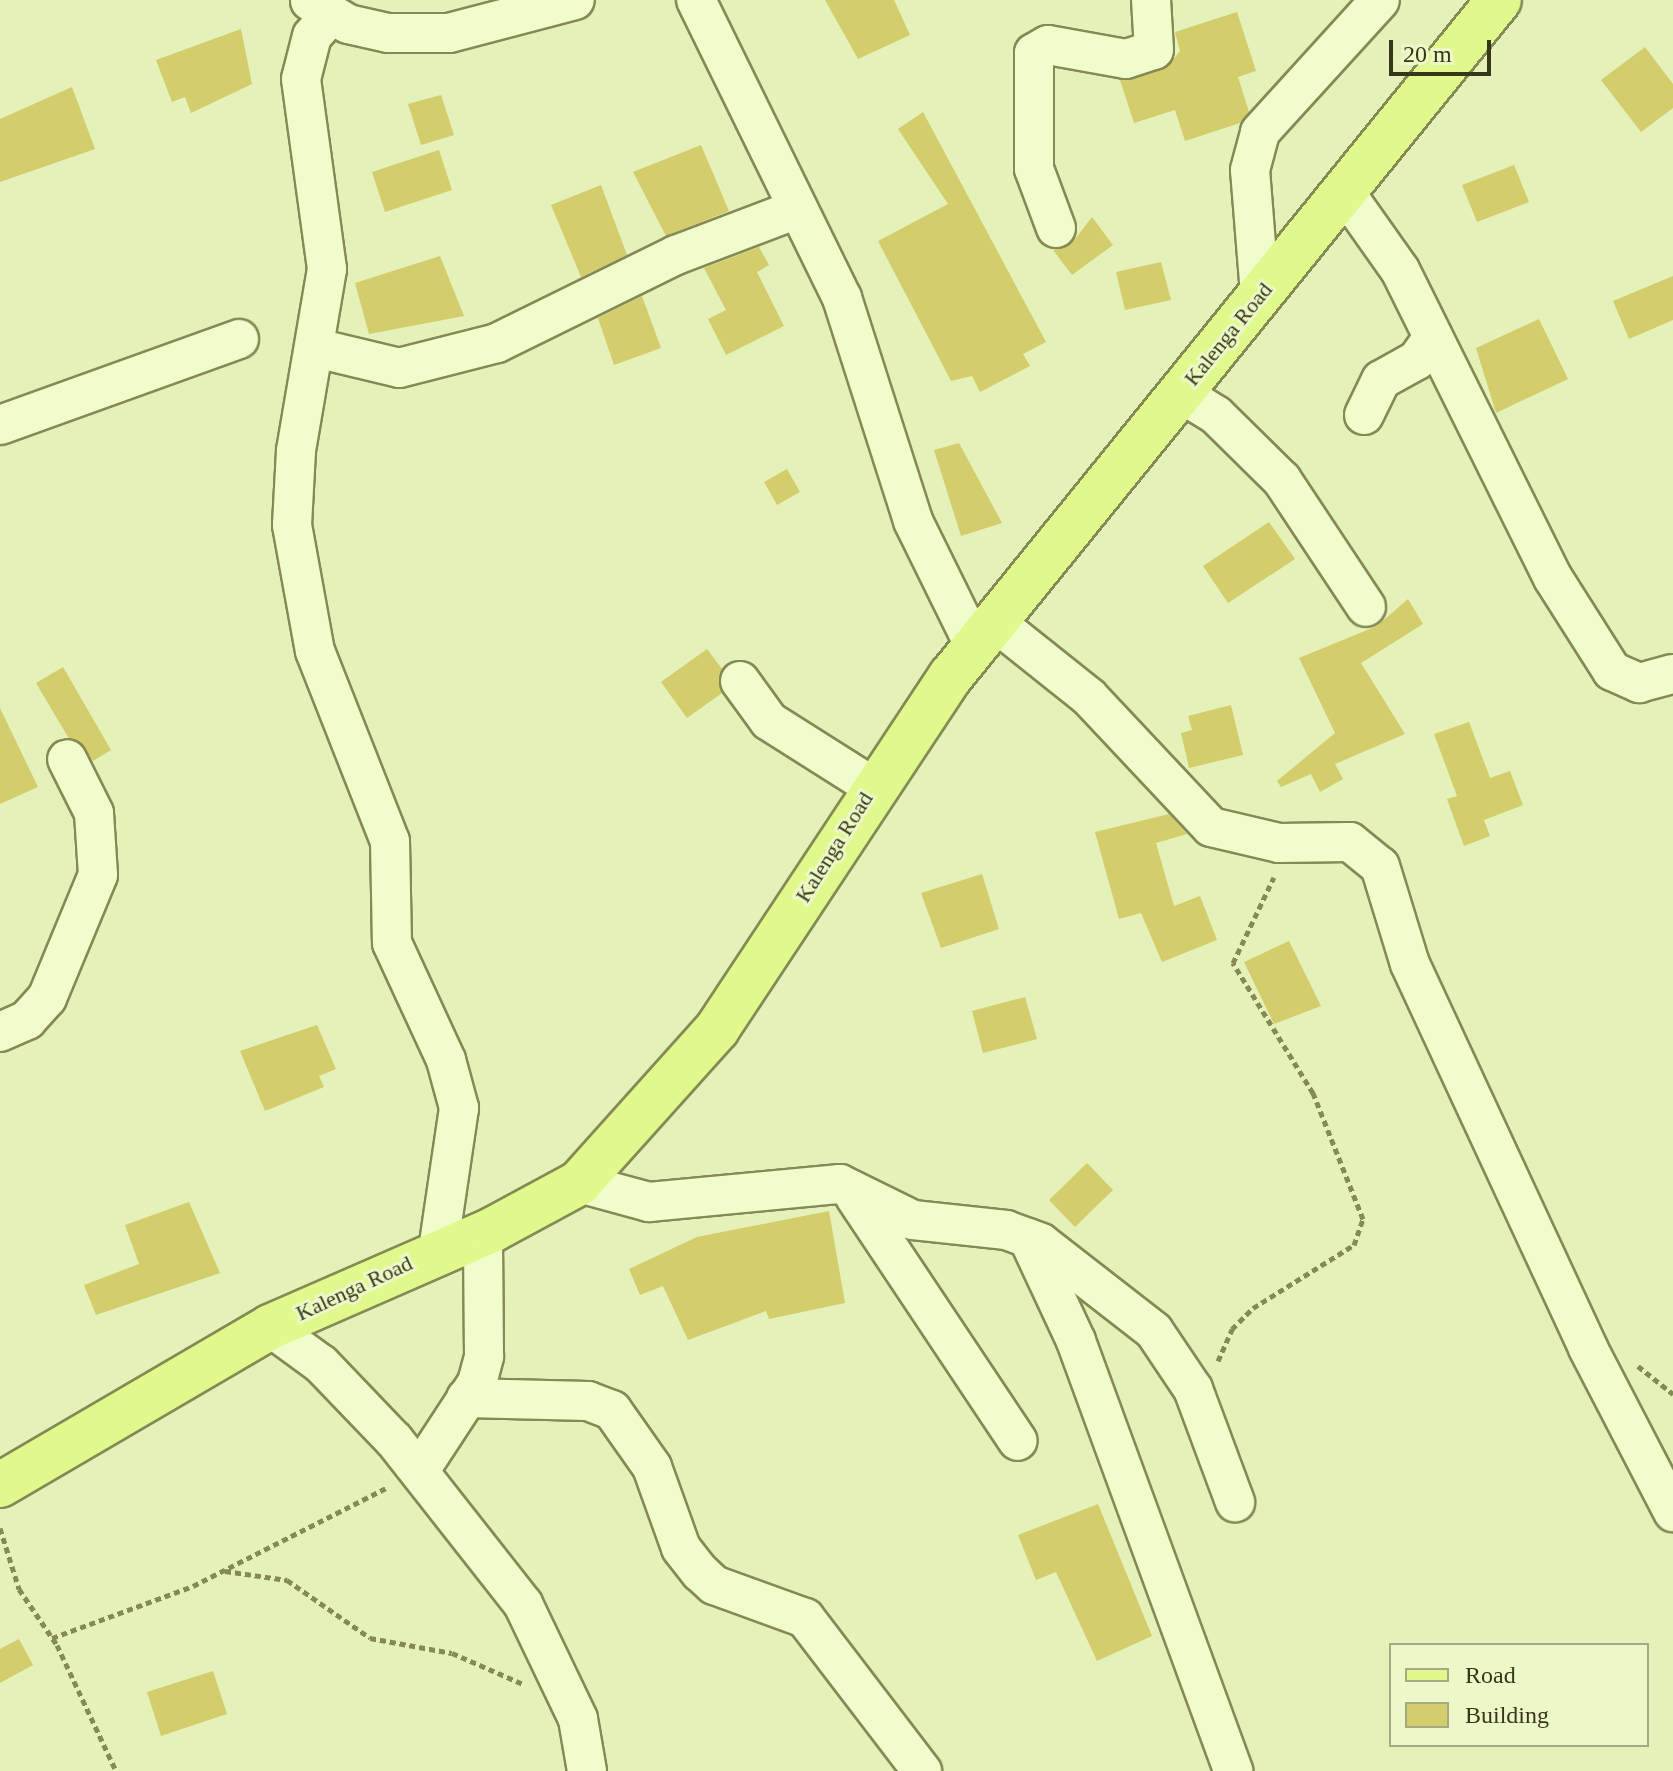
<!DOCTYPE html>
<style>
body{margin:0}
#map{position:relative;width:1673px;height:1771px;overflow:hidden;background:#e4f1b9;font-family:Georgia,serif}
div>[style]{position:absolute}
.building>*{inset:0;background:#d3cd6c}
.path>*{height:5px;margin-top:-2.5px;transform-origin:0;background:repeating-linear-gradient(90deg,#858953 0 6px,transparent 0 10px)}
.roads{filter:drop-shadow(2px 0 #858953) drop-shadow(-2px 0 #858953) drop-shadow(0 2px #858953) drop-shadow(0 -2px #858953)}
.minor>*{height:38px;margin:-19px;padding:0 19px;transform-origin:19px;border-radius:19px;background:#f1fccd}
.major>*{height:44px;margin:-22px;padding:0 22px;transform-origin:22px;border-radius:22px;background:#e1f98c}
span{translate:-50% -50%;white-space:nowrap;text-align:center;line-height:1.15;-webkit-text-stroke:6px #edf8c9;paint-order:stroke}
.street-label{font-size:22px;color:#363619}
.legend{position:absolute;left:1389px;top:1643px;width:260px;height:104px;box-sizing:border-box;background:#edf8c9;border:2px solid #a4aa83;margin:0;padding:10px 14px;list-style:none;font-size:24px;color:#363619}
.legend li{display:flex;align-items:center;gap:16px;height:40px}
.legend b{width:40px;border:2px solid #a4aa83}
.scale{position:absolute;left:1389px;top:40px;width:102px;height:36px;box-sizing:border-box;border:4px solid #363619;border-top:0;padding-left:10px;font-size:24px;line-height:28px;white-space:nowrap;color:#363619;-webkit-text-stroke:6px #edf8c9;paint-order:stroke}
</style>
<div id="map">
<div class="building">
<i style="clip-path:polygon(825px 0,894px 0,910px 35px,858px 59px)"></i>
<i style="clip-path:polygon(1237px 12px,1256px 71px,1238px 77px,1249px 112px,1240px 123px,1185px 141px,1175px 110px,1134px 123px,1120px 80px,1168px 66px,1180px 51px,1175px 32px)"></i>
<i style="clip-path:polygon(241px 29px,252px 84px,191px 113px,185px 97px,172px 102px,156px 60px)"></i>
<i style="clip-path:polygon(1645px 47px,1673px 84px,1673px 108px,1641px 132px,1601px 80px)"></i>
<i style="clip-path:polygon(72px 87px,95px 149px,0 182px,0 119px)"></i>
<i style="clip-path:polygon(441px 95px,454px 135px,421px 145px,408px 104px)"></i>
<i style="clip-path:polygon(923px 112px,1046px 342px,1023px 354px,1030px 366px,980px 392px,972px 376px,951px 381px,878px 241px,948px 204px,898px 129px)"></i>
<i style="clip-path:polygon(701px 145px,729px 211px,666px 236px,633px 172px)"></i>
<i style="clip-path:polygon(439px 150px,452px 190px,385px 212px,372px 172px)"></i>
<i style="clip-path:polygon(1514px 165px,1529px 202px,1477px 222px,1462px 185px)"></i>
<i style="clip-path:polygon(601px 185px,627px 255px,581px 277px,551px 205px)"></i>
<i style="clip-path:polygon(1092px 217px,1113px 245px,1072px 275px,1053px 250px,1072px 243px)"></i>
<i style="clip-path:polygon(759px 247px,769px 265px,757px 272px,784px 326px,726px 355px,708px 319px,726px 310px,704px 268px)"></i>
<i style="clip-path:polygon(440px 256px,464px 316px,369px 334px,355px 283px)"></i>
<i style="clip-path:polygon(1161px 262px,1171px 300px,1125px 310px,1116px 272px)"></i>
<i style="clip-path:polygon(1673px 276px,1673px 320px,1629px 339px,1613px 301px)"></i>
<i style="clip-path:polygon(642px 296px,661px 348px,614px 365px,598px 318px)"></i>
<i style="clip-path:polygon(1539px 319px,1568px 379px,1496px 413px,1476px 348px)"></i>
<i style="clip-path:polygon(959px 443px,1002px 523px,961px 536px,934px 450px)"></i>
<i style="clip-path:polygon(787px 469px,800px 492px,777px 505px,764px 482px)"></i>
<i style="clip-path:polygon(1269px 522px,1295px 559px,1228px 603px,1203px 566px)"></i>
<i style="clip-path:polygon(1408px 599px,1423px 624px,1361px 663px,1405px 734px,1335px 764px,1343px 779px,1320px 792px,1311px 774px,1281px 787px,1277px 781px,1335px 733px,1299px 658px,1377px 626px)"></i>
<i style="clip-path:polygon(707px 649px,722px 669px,722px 693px,687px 718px,661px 682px)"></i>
<i style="clip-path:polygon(63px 667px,111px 750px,93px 761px,68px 737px,36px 683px)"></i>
<i style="clip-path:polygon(1231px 705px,1243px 755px,1189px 768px,1181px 733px,1192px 730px,1188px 716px)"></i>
<i style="clip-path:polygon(0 708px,38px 787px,0 804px)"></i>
<i style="clip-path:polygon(1469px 722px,1490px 778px,1510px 771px,1523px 805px,1484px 820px,1490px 836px,1464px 846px,1447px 799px,1457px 796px,1434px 734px)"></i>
<i style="clip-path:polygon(1169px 814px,1187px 834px,1156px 843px,1174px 906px,1200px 896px,1217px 940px,1162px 962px,1141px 913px,1119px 919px,1095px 832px)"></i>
<i style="clip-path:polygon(982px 874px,999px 929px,941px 948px,921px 893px)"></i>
<i style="clip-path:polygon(1289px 941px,1321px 1006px,1274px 1024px,1244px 962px)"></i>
<i style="clip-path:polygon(1025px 997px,1037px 1039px,983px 1053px,972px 1011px)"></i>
<i style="clip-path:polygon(317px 1025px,336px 1069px,319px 1076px,324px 1087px,265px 1111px,240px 1051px)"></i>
<i style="clip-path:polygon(1087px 1163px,1113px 1190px,1075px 1227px,1049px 1200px)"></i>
<i style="clip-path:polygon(189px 1202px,220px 1273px,96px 1315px,84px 1285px,139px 1264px,125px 1225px)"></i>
<i style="clip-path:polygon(829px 1211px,845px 1303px,769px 1319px,766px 1311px,688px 1340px,663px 1286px,640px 1295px,629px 1269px,697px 1237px)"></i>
<i style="clip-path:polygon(1098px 1504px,1152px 1636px,1097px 1661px,1056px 1572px,1036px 1580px,1018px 1535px)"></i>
<i style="clip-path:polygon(19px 1639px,33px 1665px,0 1683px,0 1649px)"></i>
<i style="clip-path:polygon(213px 1671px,227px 1714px,161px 1736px,147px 1692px)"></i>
</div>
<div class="path">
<i style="left:1218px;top:1361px;width:35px;rotate:-66deg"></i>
<i style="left:1232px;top:1329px;width:30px;rotate:-45deg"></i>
<i style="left:1253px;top:1308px;width:119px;rotate:-32deg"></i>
<i style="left:1354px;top:1245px;width:28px;rotate:-71deg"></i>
<i style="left:1363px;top:1219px;width:136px;rotate:-111.6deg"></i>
<i style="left:1313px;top:1093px;width:153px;rotate:-121.6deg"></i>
<i style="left:1233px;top:963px;width:95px;rotate:-64.5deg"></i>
<i style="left:1638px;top:1366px;width:45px;rotate:38.7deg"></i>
<i style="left:0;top:1528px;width:64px;rotate:72.7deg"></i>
<i style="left:19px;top:1589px;width:68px;rotate:55.8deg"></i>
<i style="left:57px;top:1645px;width:139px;rotate:64.9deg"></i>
<i style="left:225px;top:1571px;width:63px;rotate:8.3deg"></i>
<i style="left:287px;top:1580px;width:101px;rotate:34.9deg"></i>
<i style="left:370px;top:1638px;width:83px;rotate:10.4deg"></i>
<i style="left:452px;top:1653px;width:77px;rotate:23.6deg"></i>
<i style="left:52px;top:1638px;width:150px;rotate:-20.2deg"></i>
<i style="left:193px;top:1586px;width:216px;rotate:-26.9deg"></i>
</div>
<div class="roads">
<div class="minor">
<i style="left:696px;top:0;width:332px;rotate:63.9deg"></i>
<i style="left:842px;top:298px;width:234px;rotate:72.3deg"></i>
<i style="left:913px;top:521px;width:143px;rotate:63.8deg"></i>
<i style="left:310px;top:1px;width:44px;rotate:31.2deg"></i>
<i style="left:348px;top:24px;width:41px;rotate:12.7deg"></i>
<i style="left:388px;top:33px;width:61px"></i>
<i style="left:449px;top:33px;width:130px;rotate:-14.7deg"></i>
<i style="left:331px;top:15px;width:28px;rotate:132deg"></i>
<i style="left:312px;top:36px;width:44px;rotate:104.3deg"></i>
<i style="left:301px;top:79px;width:192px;rotate:82.2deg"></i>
<i style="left:327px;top:269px;width:185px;rotate:99.7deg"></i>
<i style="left:296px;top:451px;width:74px;rotate:93.1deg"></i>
<i style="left:292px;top:525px;width:128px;rotate:79.7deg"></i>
<i style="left:315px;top:651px;width:204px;rotate:68.5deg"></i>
<i style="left:390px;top:841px;width:102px;rotate:88.9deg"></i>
<i style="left:392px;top:943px;width:129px;rotate:65.2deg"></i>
<i style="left:446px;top:1060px;width:50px;rotate:74.8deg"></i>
<i style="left:459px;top:1108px;width:144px;rotate:98.4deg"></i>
<i style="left:1344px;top:191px;width:97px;rotate:54.7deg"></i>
<i style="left:1400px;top:270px;width:344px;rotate:63.6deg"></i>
<i style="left:1553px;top:578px;width:110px;rotate:57.6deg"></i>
<i style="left:1612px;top:671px;width:30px;rotate:24deg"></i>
<i style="left:1639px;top:683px;width:35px;rotate:-15deg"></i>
<i style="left:1056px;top:228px;width:63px;rotate:-110.4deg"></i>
<i style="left:1034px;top:169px;width:116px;rotate:-90deg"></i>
<i style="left:1034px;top:53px;width:16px;rotate:-30deg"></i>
<i style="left:1048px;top:45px;width:79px;rotate:10.2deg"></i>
<i style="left:1126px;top:59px;width:29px;rotate:-18deg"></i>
<i style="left:1154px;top:50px;width:50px;rotate:-93.4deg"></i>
<i style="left:1260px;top:294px;width:124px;rotate:-94.6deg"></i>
<i style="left:1250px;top:170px;width:39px;rotate:-75deg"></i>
<i style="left:1260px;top:132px;width:178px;rotate:-47.7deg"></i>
<i style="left:316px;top:348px;width:85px;rotate:13.5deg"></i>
<i style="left:399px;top:368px;width:101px;rotate:-14.3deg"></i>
<i style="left:497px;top:343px;width:199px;rotate:-26.2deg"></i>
<i style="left:676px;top:255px;width:129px;rotate:-20.8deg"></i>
<i style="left:1180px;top:393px;width:42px;rotate:31.4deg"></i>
<i style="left:1216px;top:415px;width:93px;rotate:44.6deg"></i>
<i style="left:1282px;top:480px;width:152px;rotate:56.5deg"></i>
<i style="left:1364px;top:415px;width:39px;rotate:-64deg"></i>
<i style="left:1381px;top:380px;width:41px;rotate:-29.1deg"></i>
<i style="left:1417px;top:360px;width:28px;rotate:-55deg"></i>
<i style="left:0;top:425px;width:254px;rotate:-19.8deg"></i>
<i style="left:995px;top:622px;width:120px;rotate:38.6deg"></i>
<i style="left:1089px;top:697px;width:178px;rotate:46.8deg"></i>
<i style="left:1211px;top:827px;width:70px;rotate:13.2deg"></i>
<i style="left:1279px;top:843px;width:71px;rotate:-0.8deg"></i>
<i style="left:1350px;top:842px;width:38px;rotate:39deg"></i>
<i style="left:1380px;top:866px;width:102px;rotate:73deg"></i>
<i style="left:1410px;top:964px;width:423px;rotate:65.1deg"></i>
<i style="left:1588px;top:1348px;width:185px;rotate:62.6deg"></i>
<i style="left:740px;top:681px;width:49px;rotate:54.1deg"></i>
<i style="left:769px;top:721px;width:122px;rotate:32.3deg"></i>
<i style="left:0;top:1032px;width:30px;rotate:-24deg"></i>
<i style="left:27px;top:1020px;width:30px;rotate:-48deg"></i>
<i style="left:47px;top:998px;width:133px;rotate:-67.5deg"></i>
<i style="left:98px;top:875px;width:62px;rotate:-93.7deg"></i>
<i style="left:94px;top:813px;width:60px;rotate:-116.6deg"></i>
<i style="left:579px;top:1183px;width:73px;rotate:15.2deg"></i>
<i style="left:649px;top:1202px;width:192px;rotate:-5.4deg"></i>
<i style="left:840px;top:1184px;width:81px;rotate:26.3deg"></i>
<i style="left:913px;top:1220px;width:94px;rotate:6.1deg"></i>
<i style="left:1006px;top:1230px;width:37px;rotate:20deg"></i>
<i style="left:1041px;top:1243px;width:143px;rotate:37.9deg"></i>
<i style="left:1154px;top:1331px;width:70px;rotate:56.1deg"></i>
<i style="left:1193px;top:1389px;width:121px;rotate:69.6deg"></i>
<i style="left:855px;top:1197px;width:293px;rotate:56.3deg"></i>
<i style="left:1028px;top:1238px;width:114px;rotate:65deg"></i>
<i style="left:1076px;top:1341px;width:458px;rotate:69.9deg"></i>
<i style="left:270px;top:1327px;width:63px;rotate:36deg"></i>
<i style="left:321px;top:1364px;width:105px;rotate:46.2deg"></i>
<i style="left:394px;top:1440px;width:209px;rotate:51.8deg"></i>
<i style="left:523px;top:1604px;width:127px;rotate:64.4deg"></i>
<i style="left:578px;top:1719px;width:53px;rotate:80.2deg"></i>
<i style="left:466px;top:1398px;width:122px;rotate:1.4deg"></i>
<i style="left:588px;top:1401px;width:26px;rotate:21deg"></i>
<i style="left:612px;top:1410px;width:70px;rotate:54.9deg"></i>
<i style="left:652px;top:1467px;width:86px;rotate:70.3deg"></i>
<i style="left:681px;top:1548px;width:31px;rotate:52deg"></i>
<i style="left:700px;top:1572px;width:19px;rotate:43deg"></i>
<i style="left:714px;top:1585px;width:97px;rotate:19.9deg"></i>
<i style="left:805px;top:1618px;width:193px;rotate:52.6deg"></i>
<i style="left:420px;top:1470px;width:104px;rotate:-56.8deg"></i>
<i style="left:477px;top:1383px;width:28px;rotate:-75deg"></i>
<i style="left:484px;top:1356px;width:122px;rotate:-90.5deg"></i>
</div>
<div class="major">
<i style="left:0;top:1485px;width:313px;rotate:-30.3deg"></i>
<i style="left:270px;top:1327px;width:244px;rotate:-23.6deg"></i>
<i style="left:494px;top:1229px;width:97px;rotate:-28.4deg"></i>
<i style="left:579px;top:1183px;width:207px;rotate:-48.1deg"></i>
<i style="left:717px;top:1029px;width:424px;rotate:-56.5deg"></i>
<i style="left:951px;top:676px;width:870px;rotate:-50.97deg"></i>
</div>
</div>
<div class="street-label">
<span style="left:1228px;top:334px;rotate:-51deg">Kalenga Road</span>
<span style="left:834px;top:847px;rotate:-58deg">Kalenga Road</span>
<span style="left:354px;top:1288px;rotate:-25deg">Kalenga Road</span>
</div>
<ul class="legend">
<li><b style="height:10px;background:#e1f98c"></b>Road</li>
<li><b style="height:22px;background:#d3cd6c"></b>Building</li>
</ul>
<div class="scale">20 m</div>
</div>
